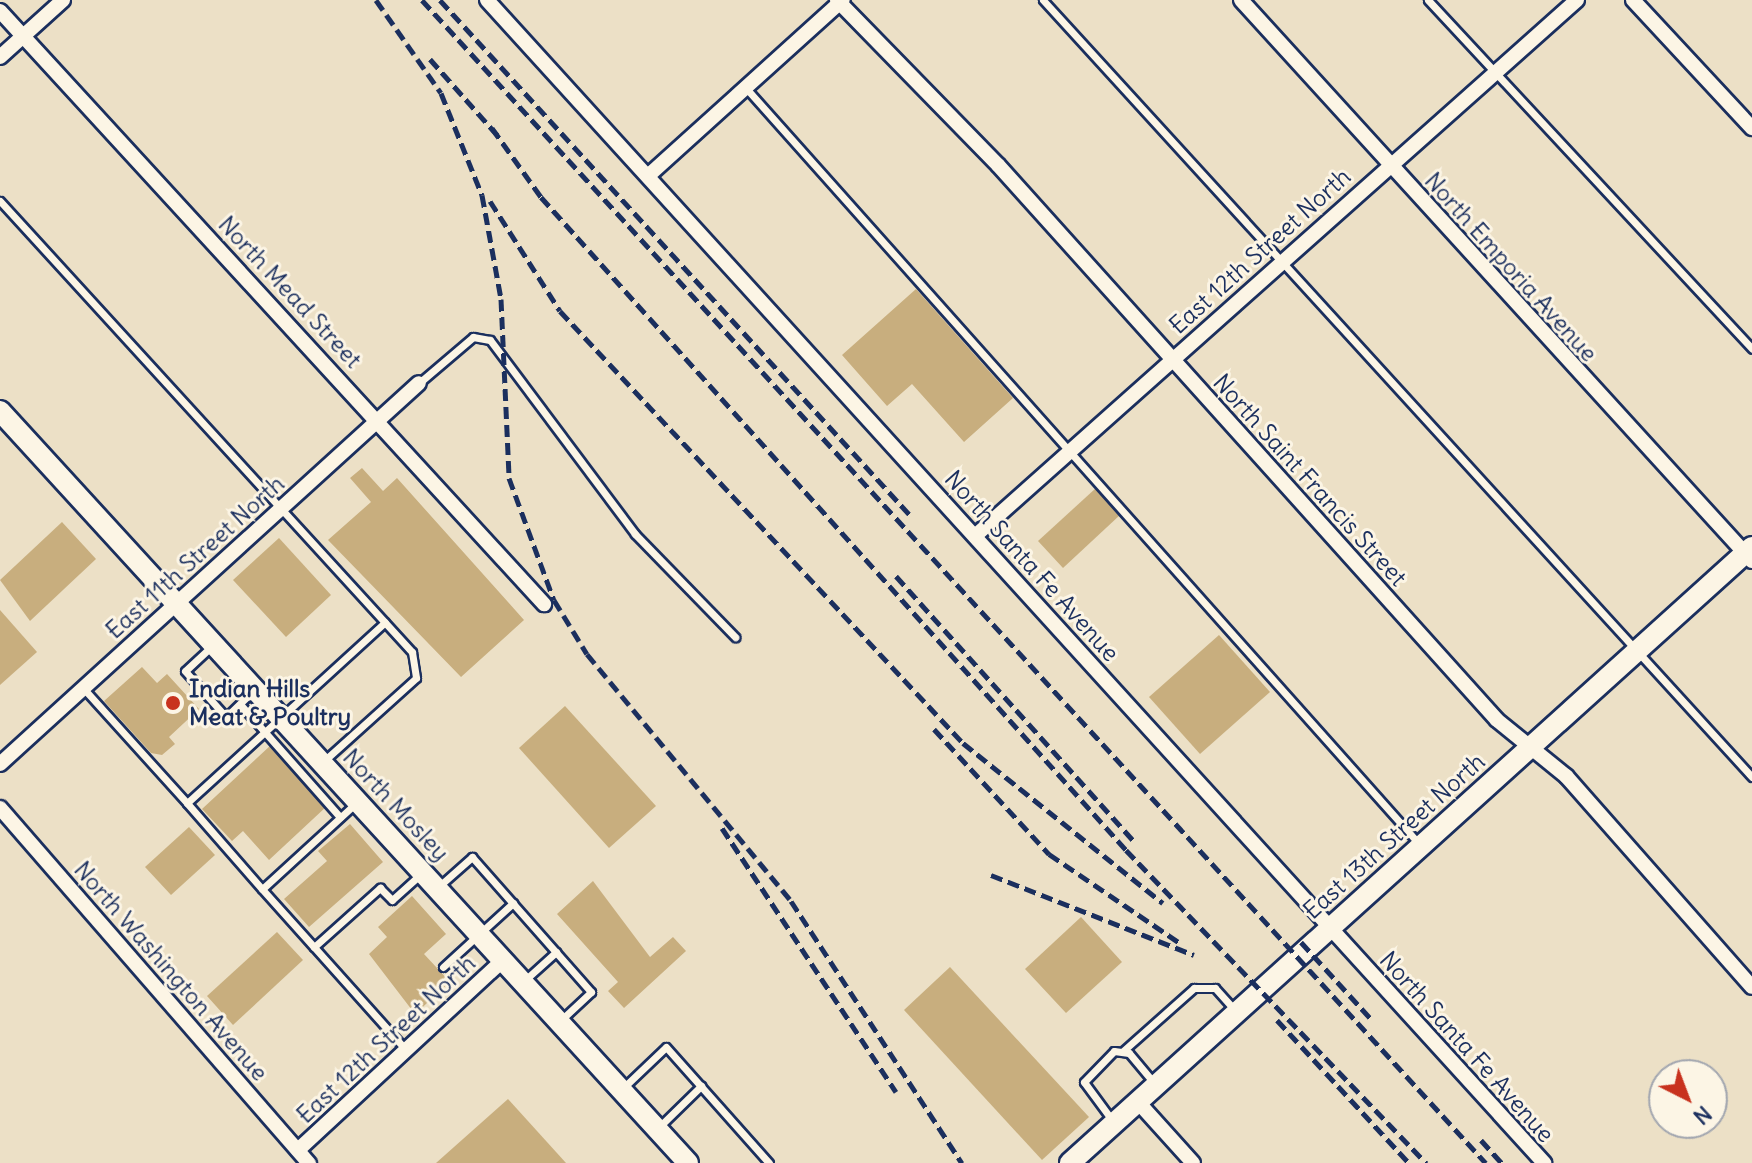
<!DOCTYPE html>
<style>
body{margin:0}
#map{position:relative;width:1752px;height:1163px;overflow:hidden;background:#ece0c6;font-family:Delius,sans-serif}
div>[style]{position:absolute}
.building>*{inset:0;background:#c8ae7e}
.roads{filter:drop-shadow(2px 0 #1b2f5e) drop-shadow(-2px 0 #1b2f5e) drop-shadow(0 2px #1b2f5e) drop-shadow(0 -2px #1b2f5e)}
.lane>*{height:7px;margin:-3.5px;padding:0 3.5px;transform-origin:3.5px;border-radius:3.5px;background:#fcf5e5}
.street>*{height:14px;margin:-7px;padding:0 7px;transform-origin:7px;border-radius:7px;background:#fcf5e5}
.secondary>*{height:20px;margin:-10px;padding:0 10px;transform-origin:10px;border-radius:10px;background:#fcf5e5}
.rail>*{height:5px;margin-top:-2.5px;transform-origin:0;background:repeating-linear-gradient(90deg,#1b2f5e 0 12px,transparent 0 18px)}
.dots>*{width:22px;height:22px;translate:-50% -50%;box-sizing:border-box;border:4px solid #fcf5e5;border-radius:50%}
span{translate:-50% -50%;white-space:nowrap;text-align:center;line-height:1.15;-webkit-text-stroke:6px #fcf5e5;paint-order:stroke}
.street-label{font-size:24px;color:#1b2f5e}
.poi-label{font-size:24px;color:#1b2f5e;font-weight:700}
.left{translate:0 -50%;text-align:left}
.north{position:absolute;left:1648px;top:1059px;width:80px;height:80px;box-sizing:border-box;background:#fcf5e5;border:2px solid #a2a6af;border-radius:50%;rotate:138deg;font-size:22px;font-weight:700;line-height:32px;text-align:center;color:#1b2f5e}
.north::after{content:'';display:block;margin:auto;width:28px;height:36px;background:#c8321e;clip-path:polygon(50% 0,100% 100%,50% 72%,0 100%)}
</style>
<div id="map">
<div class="building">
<i style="clip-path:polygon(916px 289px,1013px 398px,964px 442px,912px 384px,887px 406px,842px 355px)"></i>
<i style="clip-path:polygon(362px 468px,383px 491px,397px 478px,524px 620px,461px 677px,328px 540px,371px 502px,350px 478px)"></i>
<i style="clip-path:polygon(1096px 488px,1120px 515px,1063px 568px,1038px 541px)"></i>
<i style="clip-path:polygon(62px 522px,96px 559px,30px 621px,0 580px)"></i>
<i style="clip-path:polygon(279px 538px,331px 595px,286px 637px,233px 580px)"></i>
<i style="clip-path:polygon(0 610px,37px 652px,0 685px)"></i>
<i style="clip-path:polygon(1219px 635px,1270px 692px,1200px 754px,1149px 697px)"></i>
<i style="clip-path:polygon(142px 667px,157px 683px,167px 674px,199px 709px,169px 737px,175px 744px,162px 755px,151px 753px,104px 701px)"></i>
<i style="clip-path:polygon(565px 706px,656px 806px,609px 848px,519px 748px)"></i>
<i style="clip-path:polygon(271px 745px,327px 806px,269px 860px,243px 831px,232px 841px,202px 809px)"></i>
<i style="clip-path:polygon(350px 824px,383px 862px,309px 927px,284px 899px,327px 861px,318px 851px)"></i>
<i style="clip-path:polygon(189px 827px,215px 855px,171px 895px,145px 867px)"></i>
<i style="clip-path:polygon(593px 881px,650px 957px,673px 937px,686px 951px,624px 1008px,608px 991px,618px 982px,557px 914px)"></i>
<i style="clip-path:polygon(412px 896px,446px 934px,424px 954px,450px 982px,415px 1014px,369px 954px,387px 937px,378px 927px)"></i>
<i style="clip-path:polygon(1081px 917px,1122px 962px,1066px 1013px,1025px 969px)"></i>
<i style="clip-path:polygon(277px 932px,303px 960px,233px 1025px,207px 996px)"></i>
<i style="clip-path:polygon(950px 967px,1089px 1117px,1042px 1160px,904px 1010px)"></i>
<i style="clip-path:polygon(508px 1099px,566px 1163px,436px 1163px)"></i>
</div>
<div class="roads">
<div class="lane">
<i style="left:1043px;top:0;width:1052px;rotate:47.62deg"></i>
<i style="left:1428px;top:0;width:476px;rotate:47.1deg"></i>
<i style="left:745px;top:87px;width:1015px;rotate:48.31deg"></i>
<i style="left:0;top:201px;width:611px;rotate:47.59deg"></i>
<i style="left:412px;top:652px;width:26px;rotate:81deg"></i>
<i style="left:416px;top:678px;width:122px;rotate:138deg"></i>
<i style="left:419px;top:383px;width:71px;rotate:-40.4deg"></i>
<i style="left:473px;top:337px;width:17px;rotate:10deg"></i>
<i style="left:490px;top:340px;width:242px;rotate:53.2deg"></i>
<i style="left:635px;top:534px;width:144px;rotate:45.8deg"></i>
<i style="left:213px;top:645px;width:38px;rotate:137deg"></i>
<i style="left:185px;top:671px;width:62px;rotate:48.3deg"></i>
<i style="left:226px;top:717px;width:37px;rotate:-44deg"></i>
<i style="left:84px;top:689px;width:154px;rotate:47.9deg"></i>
<i style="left:240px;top:704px;width:151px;rotate:48.5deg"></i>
<i style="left:356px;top:803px;width:127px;rotate:137.5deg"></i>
<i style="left:262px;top:889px;width:114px;rotate:-131.1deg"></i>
<i style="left:187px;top:803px;width:268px;rotate:-42.4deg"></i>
<i style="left:437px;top:888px;width:47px;rotate:-41.5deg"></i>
<i style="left:472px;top:857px;width:180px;rotate:48.6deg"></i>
<i style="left:591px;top:992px;width:41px;rotate:137deg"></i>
<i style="left:262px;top:889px;width:78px;rotate:48.1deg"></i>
<i style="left:314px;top:947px;width:89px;rotate:-41.8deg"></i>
<i style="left:380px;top:888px;width:17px;rotate:45deg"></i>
<i style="left:392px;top:900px;width:39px;rotate:-42deg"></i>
<i style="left:314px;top:947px;width:138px;rotate:48.2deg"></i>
<i style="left:443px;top:967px;width:95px;rotate:-42.4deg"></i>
<i style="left:525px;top:980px;width:42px;rotate:-42.1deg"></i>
<i style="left:1123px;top:1051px;width:95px;rotate:-41.6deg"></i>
<i style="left:1194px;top:988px;width:21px"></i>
<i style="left:1215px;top:988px;width:28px;rotate:48deg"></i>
<i style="left:623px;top:1088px;width:59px;rotate:-43.6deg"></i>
<i style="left:666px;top:1047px;width:155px;rotate:48.4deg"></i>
<i style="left:1112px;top:1120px;width:47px;rotate:-126.4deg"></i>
<i style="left:1084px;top:1082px;width:43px;rotate:-45.9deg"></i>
<i style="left:1114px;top:1051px;width:15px;rotate:8deg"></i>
<i style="left:1129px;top:1053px;width:40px;rotate:50deg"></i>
<i style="left:659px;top:1127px;width:59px;rotate:-44.3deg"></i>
</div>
<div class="street">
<i style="left:487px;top:0;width:1572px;rotate:47.73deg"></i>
<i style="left:837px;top:0;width:231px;rotate:45.7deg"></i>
<i style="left:998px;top:165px;width:746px;rotate:48.04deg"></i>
<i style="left:1497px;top:720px;width:89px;rotate:39.1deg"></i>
<i style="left:1566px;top:776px;width:281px;rotate:48.6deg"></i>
<i style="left:1241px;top:0;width:759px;rotate:47.67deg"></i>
<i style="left:1633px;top:0;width:175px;rotate:47.1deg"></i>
<i style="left:0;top:11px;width:805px;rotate:47.47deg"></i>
<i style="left:0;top:57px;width:85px;rotate:-42.1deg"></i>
<i style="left:649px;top:175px;width:261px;rotate:-42.1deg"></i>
<i style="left:975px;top:536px;width:806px;rotate:-41.68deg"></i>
<i style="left:0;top:764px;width:566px;rotate:-42.28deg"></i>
<i style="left:0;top:808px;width:471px;rotate:49deg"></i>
<i style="left:1138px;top:1102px;width:82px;rotate:48deg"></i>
<i style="left:298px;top:1150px;width:280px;rotate:-42.8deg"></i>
</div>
<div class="secondary">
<i style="left:0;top:411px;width:1019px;rotate:47.54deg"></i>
<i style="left:1070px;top:1163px;width:919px;rotate:-42.09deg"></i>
</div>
</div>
<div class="rail">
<i style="left:376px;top:0;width:113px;rotate:55deg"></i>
<i style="left:441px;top:93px;width:110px;rotate:68.1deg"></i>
<i style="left:482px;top:195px;width:106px;rotate:79.6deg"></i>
<i style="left:501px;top:299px;width:179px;rotate:87.4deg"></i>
<i style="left:509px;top:478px;width:130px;rotate:69.8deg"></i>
<i style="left:554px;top:600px;width:63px;rotate:58.6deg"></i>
<i style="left:587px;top:654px;width:320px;rotate:50.4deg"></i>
<i style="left:791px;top:901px;width:313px;rotate:56.9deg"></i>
<i style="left:422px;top:0;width:1576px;rotate:47.55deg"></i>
<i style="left:440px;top:0;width:696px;rotate:47.62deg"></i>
<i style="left:430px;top:59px;width:104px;rotate:48.5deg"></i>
<i style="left:492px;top:128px;width:85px;rotate:54.6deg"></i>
<i style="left:541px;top:197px;width:877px;rotate:48.14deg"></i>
<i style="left:1126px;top:850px;width:434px;rotate:46.2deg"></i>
<i style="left:490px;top:201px;width:130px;rotate:57.5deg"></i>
<i style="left:560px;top:311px;width:591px;rotate:46.99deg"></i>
<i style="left:963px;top:743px;width:256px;rotate:38.7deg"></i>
<i style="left:896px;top:576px;width:356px;rotate:48.1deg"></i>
<i style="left:934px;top:729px;width:170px;rotate:47.4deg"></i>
<i style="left:1049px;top:854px;width:158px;rotate:34.2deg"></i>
<i style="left:722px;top:828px;width:316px;rotate:56.6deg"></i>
<i style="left:991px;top:875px;width:218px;rotate:21.5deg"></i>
<i style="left:1301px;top:942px;width:104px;rotate:47.7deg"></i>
<i style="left:1277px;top:1020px;width:195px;rotate:47.3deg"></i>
<i style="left:1481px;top:1140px;width:31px;rotate:48deg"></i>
</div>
<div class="dots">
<i style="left:173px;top:703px;background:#c8321e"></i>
</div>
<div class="street-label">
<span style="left:1260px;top:251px;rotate:-42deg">East 12th Street North</span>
<span style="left:1511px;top:267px;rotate:48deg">North Emporia Avenue</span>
<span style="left:290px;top:292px;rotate:47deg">North Mead Street</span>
<span style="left:1310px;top:480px;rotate:48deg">North Saint Francis Street</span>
<span style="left:195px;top:557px;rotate:-42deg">East 11th Street North</span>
<span style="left:1032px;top:566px;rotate:48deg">North Santa Fe Avenue</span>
<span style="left:396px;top:805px;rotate:47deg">North Mosley</span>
<span style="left:1394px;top:836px;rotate:-42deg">East 13th Street North</span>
<span style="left:171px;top:971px;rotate:49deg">North Washington Avenue</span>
<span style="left:386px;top:1039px;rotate:-43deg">East 12th Street North</span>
<span style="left:1467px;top:1047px;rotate:48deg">North Santa Fe Avenue</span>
</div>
<div class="poi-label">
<span class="left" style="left:189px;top:703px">Indian Hills<br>Meat &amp; Poultry</span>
</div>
<div class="north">N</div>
</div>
